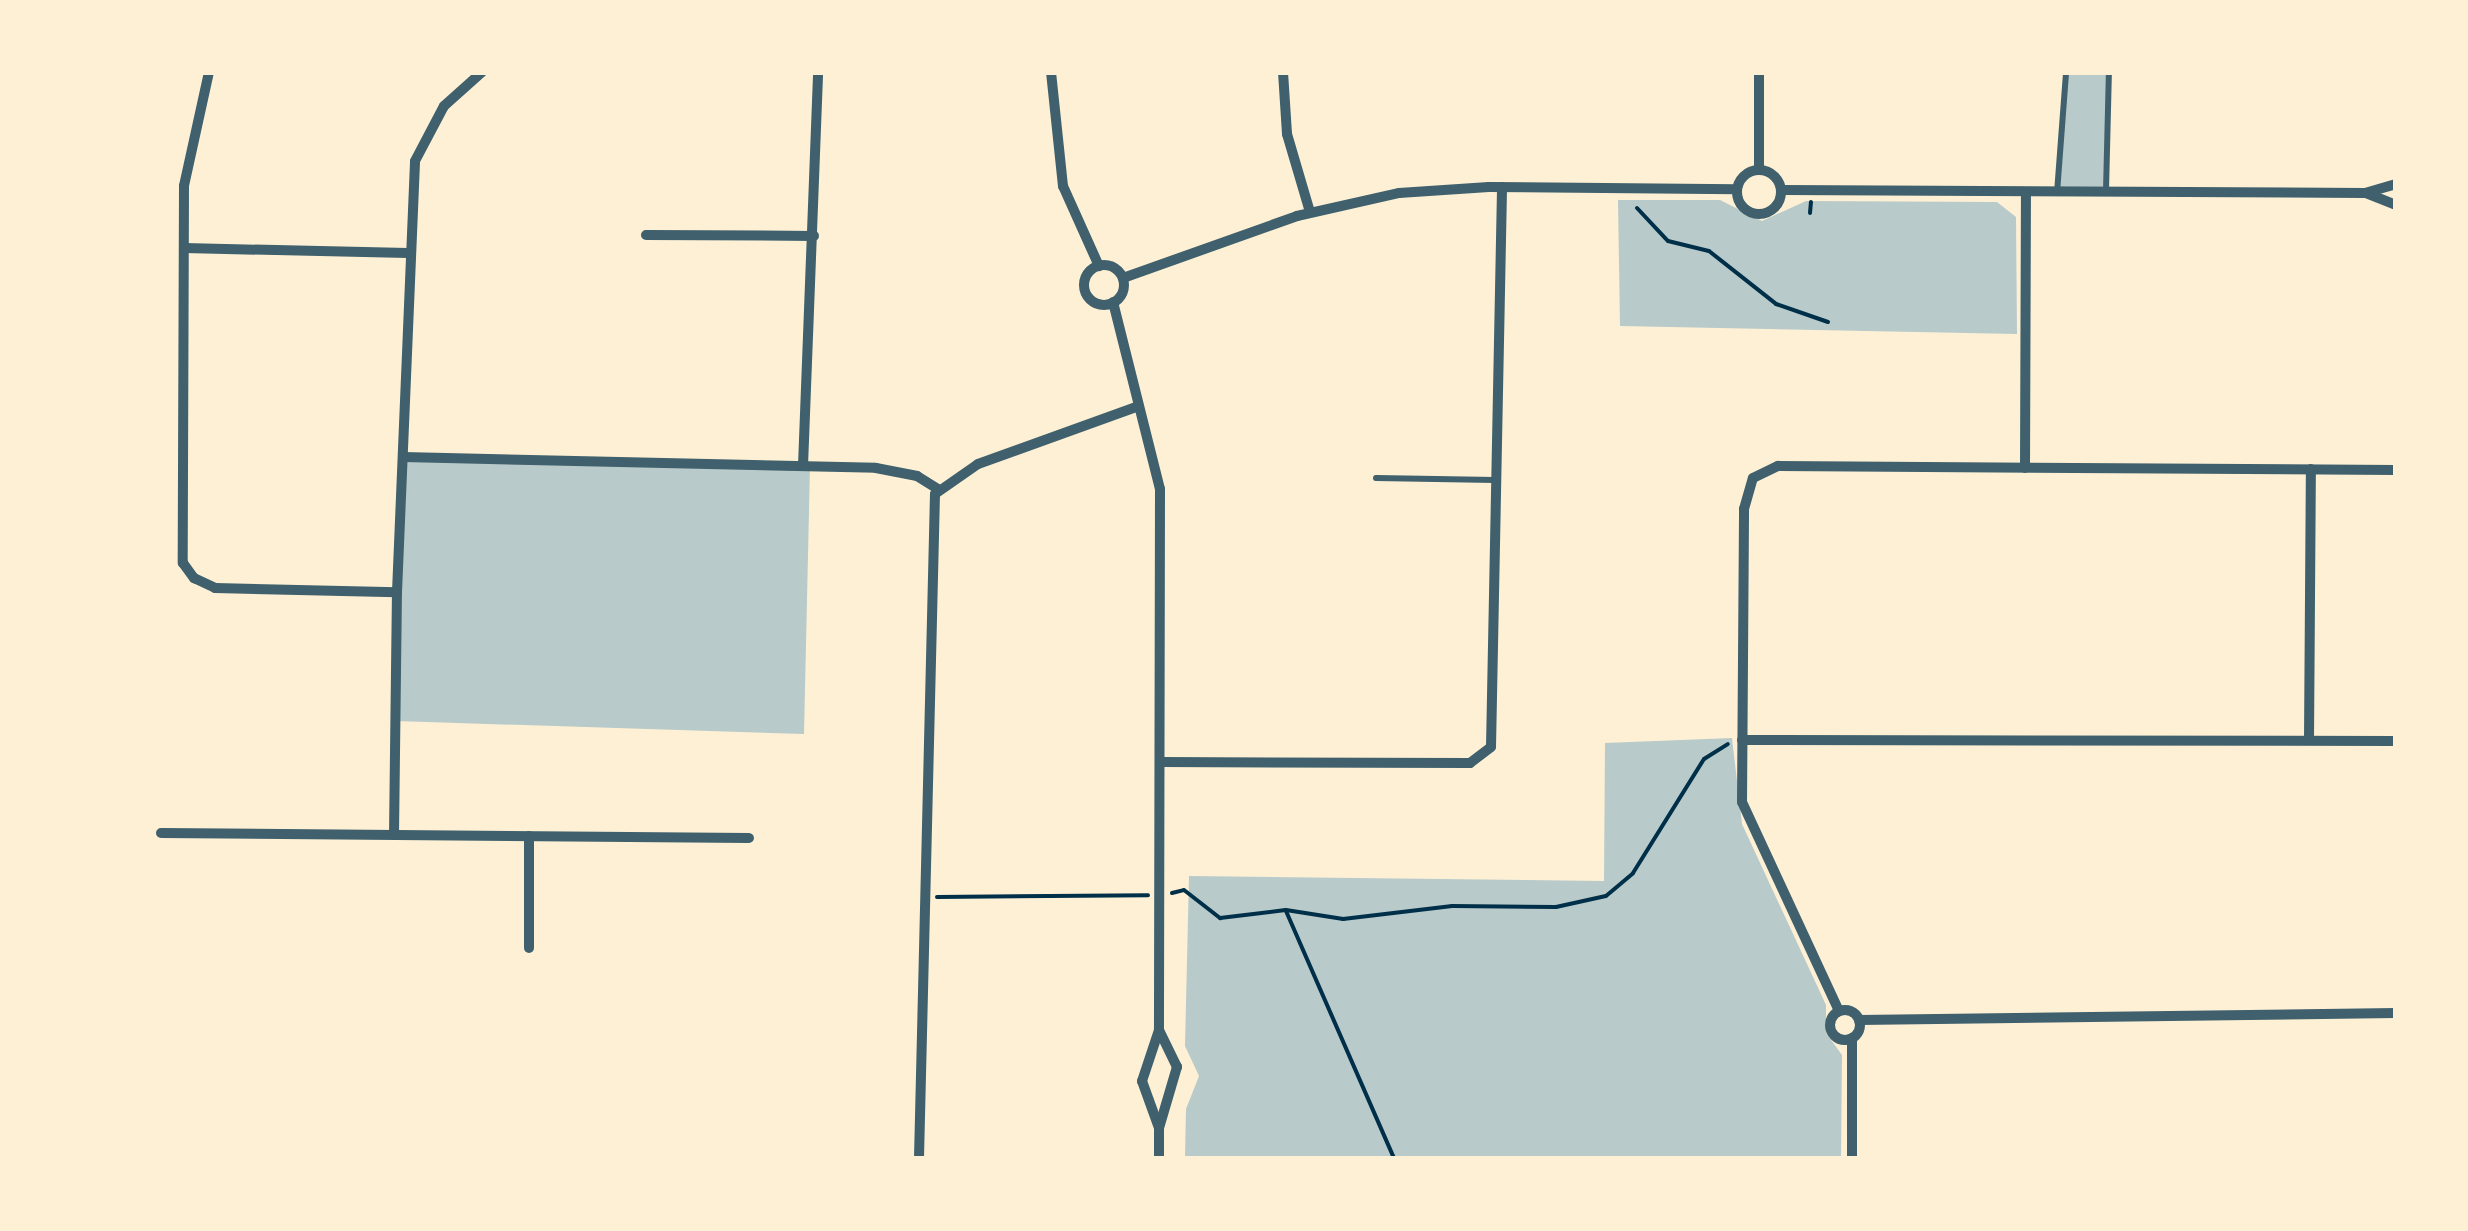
<!DOCTYPE html>
<style>
body{margin:0}
#map{position:relative;width:2468px;height:1231px;overflow:hidden;background:#fdf0d5;font-family:"IBM Plex Sans",sans-serif}
div>[style]{position:absolute}
.green>*{inset:0;background:#b9caca}
.path>*{height:4px;margin:-2px;padding:0 2px;transform-origin:2px;border-radius:2px;background:#003049}
.service>*{height:6px;margin:-3px;padding:0 3px;transform-origin:3px;border-radius:3px;background:#3f606c}
.minor>*{height:10px;margin:-5px;padding:0 5px;transform-origin:5px;border-radius:5px;background:#3f606c}
.minor>.ring{margin:-5px;padding:0;box-sizing:content-box;background:none;border:10px solid #3f606c;border-radius:50%}
span{translate:-50% -50%;white-space:nowrap;text-align:center;line-height:1.15;-webkit-text-stroke:10px #fdf0d5;paint-order:stroke}
.frame{position:absolute;inset:0;border:75px solid #fdf0d5;pointer-events:none}
</style>
<div id="map">
<div class="green">
<i style="clip-path:polygon(2066px 73px,2109px 73px,2106px 194px,2057px 194px)"></i>
<i style="clip-path:polygon(1618px 200px,1720px 200px,1762px 221px,1806px 201px,1997px 202px,2016px 217px,2017px 334px,1620px 326px)"></i>
<i style="clip-path:polygon(403px 457px,810px 466px,804px 734px,396px 721px)"></i>
<i style="clip-path:polygon(1732px 738px,1742px 824px,1826px 1005px,1826px 1033px,1842px 1055px,1841px 1158px,1185px 1158px,1186px 1109px,1199px 1076px,1185px 1046px,1189px 876px,1604px 881px,1605px 743px)"></i>
</div>
<div class="path">
<i style="left:1637px;top:208px;width:45px;rotate:46.8deg"></i>
<i style="left:1668px;top:241px;width:42px;rotate:13.7deg"></i>
<i style="left:1709px;top:251px;width:85px;rotate:38.3deg"></i>
<i style="left:1776px;top:304px;width:55px;rotate:19.1deg"></i>
<i style="left:1810px;top:213px;width:11px;rotate:-85deg"></i>
<i style="left:1172px;top:893px;width:12px;rotate:-14deg"></i>
<i style="left:1184px;top:890px;width:46px;rotate:37.9deg"></i>
<i style="left:1220px;top:918px;width:66px;rotate:-6.9deg"></i>
<i style="left:1286px;top:910px;width:58px;rotate:9deg"></i>
<i style="left:1343px;top:919px;width:110px;rotate:-6.8deg"></i>
<i style="left:1452px;top:906px;width:104px;rotate:0.6deg"></i>
<i style="left:1556px;top:907px;width:51px;rotate:-12.4deg"></i>
<i style="left:1606px;top:896px;width:35px;rotate:-40deg"></i>
<i style="left:1633px;top:873px;width:134px;rotate:-58.1deg"></i>
<i style="left:1704px;top:759px;width:28px;rotate:-32deg"></i>
<i style="left:937px;top:897px;width:211px;rotate:-0.5deg"></i>
<i style="left:1286px;top:911px;width:270px;rotate:66.4deg"></i>
</div>
<div class="service">
<i style="left:2106px;top:191px;width:119px;rotate:-88.6deg"></i>
<i style="left:2057px;top:193px;width:121px;rotate:-85.7deg"></i>
<i style="left:1376px;top:478px;width:119px;rotate:1deg"></i>
</div>
<div class="minor">
<i style="left:209px;top:72px;width:117px;rotate:102.4deg"></i>
<i style="left:184px;top:186px;width:377px;rotate:90.2deg"></i>
<i style="left:183px;top:563px;width:19px;rotate:54deg"></i>
<i style="left:194px;top:578px;width:23px;rotate:25deg"></i>
<i style="left:215px;top:588px;width:182px;rotate:1.3deg"></i>
<i style="left:1051px;top:72px;width:115px;rotate:84deg"></i>
<i style="left:1063px;top:186px;width:88px;rotate:65.8deg"></i>
<i style="left:1283px;top:72px;width:62px;rotate:86.3deg"></i>
<i style="left:1287px;top:134px;width:81px;rotate:73.6deg"></i>
<i style="left:1759px;top:72px;width:98px;rotate:90deg"></i>
<i class="ring" style="left:1737px;top:170px;width:34px;height:34px"></i>
<i style="left:1782px;top:190px;width:583px;rotate:0.29deg"></i>
<i style="left:2365px;top:193px;width:32px;rotate:-16deg"></i>
<i style="left:2366px;top:193px;width:32px;rotate:22deg"></i>
<i style="left:646px;top:235px;width:168px;rotate:0.3deg"></i>
<i style="left:184px;top:248px;width:224px;rotate:1.3deg"></i>
<i class="ring" style="left:1084px;top:265px;width:30px;height:30px"></i>
<i style="left:1123px;top:278px;width:185px;rotate:-19.6deg"></i>
<i style="left:1297px;top:216px;width:105px;rotate:-12.7deg"></i>
<i style="left:1399px;top:193px;width:90px;rotate:-3.8deg"></i>
<i style="left:1489px;top:187px;width:248px;rotate:0.5deg"></i>
<i style="left:1113px;top:302px;width:193px;rotate:75.9deg"></i>
<i style="left:1160px;top:489px;width:541px;rotate:90.11deg"></i>
<i style="left:1159px;top:1030px;width:54px;rotate:108.4deg"></i>
<i style="left:1142px;top:1081px;width:50px;rotate:70.1deg"></i>
<i style="left:403px;top:457px;width:473px;rotate:1.3deg"></i>
<i style="left:876px;top:468px;width:42px;rotate:11deg"></i>
<i style="left:917px;top:476px;width:26px;rotate:32deg"></i>
<i style="left:803px;top:466px;width:394px;rotate:-87.8deg"></i>
<i style="left:2025px;top:468px;width:274px;rotate:-89.8deg"></i>
<i style="left:1742px;top:740px;width:654px;rotate:0.09deg"></i>
<i style="left:2309px;top:740px;width:271px;rotate:-89.6deg"></i>
<i style="left:1161px;top:762px;width:309px;rotate:0.2deg"></i>
<i style="left:1470px;top:763px;width:26px;rotate:-37deg"></i>
<i style="left:1491px;top:747px;width:560px;rotate:-88.87deg"></i>
<i style="left:161px;top:833px;width:588px;rotate:0.49deg"></i>
<i style="left:394px;top:835px;width:243px;rotate:-89.3deg"></i>
<i style="left:397px;top:592px;width:431px;rotate:-87.6deg"></i>
<i style="left:415px;top:161px;width:62px;rotate:-62.2deg"></i>
<i style="left:444px;top:106px;width:51px;rotate:-41.8deg"></i>
<i style="left:529px;top:836px;width:112px;rotate:90deg"></i>
<i class="ring" style="left:1830px;top:1010px;width:20px;height:20px"></i>
<i style="left:1839px;top:1011px;width:230px;rotate:-114.9deg"></i>
<i style="left:1742px;top:802px;width:293px;rotate:-89.6deg"></i>
<i style="left:1744px;top:509px;width:32px;rotate:-74deg"></i>
<i style="left:1753px;top:478px;width:28px;rotate:-26deg"></i>
<i style="left:1778px;top:466px;width:618px;rotate:0.37deg"></i>
<i style="left:1859px;top:1020px;width:537px;rotate:-0.75deg"></i>
<i style="left:1852px;top:1038px;width:120px;rotate:90deg"></i>
<i style="left:919px;top:1158px;width:664px;rotate:-88.62deg"></i>
<i style="left:935px;top:494px;width:52px;rotate:-34.9deg"></i>
<i style="left:978px;top:464px;width:171px;rotate:-19.8deg"></i>
<i style="left:1159px;top:1158px;width:30px;rotate:-90deg"></i>
<i style="left:1159px;top:1128px;width:64px;rotate:-73.6deg"></i>
<i style="left:1177px;top:1067px;width:41px;rotate:-115.9deg"></i>
</div>
<div class="frame"></div>
</div>
